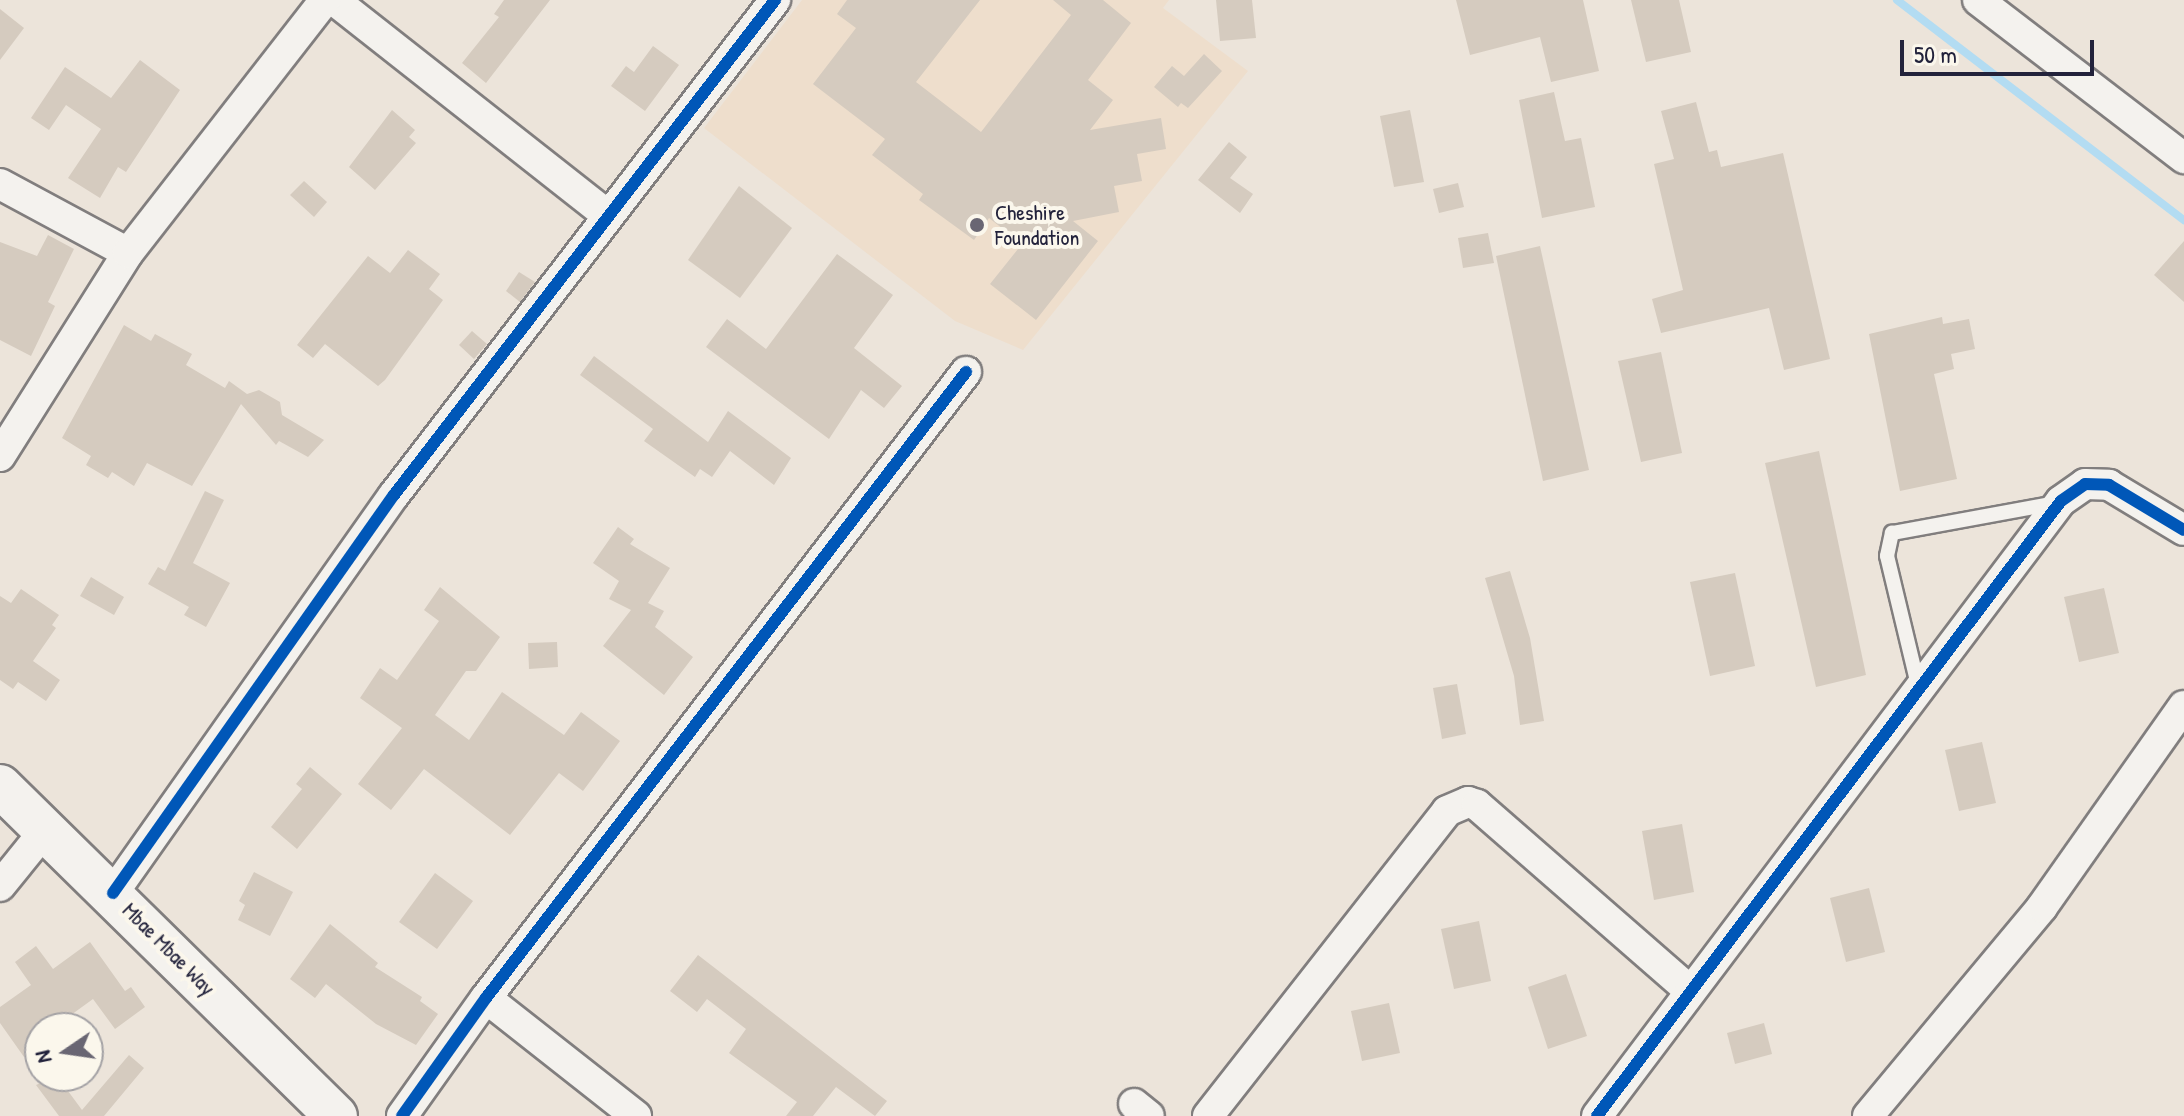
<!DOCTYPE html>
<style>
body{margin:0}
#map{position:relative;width:2184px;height:1116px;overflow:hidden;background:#ece4da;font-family:"Patrick Hand",sans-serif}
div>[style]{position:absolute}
.built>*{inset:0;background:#eedecc}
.stream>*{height:8px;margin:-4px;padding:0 4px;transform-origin:4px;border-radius:4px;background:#b3dcf2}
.building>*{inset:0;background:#d5cbbf}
.roads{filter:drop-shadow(2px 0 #817e7e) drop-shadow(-2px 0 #817e7e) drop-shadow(0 2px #817e7e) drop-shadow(0 -2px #817e7e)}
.lane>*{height:14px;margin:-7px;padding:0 7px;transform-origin:7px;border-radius:7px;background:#f4f2ee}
.street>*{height:30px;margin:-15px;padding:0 15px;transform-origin:15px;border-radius:15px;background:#f4f2ee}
.secondary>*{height:42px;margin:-21px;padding:0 21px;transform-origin:21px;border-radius:21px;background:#f4f2ee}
.cycleway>*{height:12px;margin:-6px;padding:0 6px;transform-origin:6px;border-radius:6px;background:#0057b8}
.dots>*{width:22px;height:22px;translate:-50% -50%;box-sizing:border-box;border:4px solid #fbf7ec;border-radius:50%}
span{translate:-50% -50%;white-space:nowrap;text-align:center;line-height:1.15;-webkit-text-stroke:8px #fbf7ec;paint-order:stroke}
.poi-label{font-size:22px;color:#22223b}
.left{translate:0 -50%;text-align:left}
.street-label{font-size:22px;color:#22223b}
.north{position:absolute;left:24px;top:1012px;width:80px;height:80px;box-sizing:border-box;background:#fbf7ec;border:2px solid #a4a2a5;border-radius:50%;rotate:257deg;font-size:22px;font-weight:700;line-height:32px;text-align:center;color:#22223b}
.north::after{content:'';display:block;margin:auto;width:28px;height:36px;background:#696673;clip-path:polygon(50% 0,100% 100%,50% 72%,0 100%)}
.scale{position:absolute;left:1900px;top:40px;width:194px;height:36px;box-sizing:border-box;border:4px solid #22223b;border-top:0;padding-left:10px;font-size:24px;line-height:28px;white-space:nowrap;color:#22223b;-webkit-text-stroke:6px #fbf7ec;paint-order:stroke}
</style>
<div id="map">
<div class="built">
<i style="clip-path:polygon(802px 0,1169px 0,1163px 8px,1248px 71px,1023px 350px,955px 321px,704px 128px)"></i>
</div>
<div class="stream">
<i style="left:1897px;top:0;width:362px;rotate:37.5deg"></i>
</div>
<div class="building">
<i style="clip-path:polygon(504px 0,550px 0,486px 83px,462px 63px,499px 17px,494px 14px)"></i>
<i style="clip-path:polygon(847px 0,980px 0,916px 82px,981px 132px,1071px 15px,1053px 0,1103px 0,1131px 23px,1088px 80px,1113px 100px,1090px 130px,1161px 118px,1166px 149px,1137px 154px,1142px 181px,1114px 186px,1119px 212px,1073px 221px,1098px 241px,1036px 320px,990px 284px,1022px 244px,989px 218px,974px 240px,919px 200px,923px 194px,872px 155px,885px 139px,813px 84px,856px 28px,837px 14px)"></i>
<i style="clip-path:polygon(1216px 0,1252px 0,1256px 38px,1220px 41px)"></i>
<i style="clip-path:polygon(1456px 0,1583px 0,1599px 71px,1551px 82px,1540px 37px,1470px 55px)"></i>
<i style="clip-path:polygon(1631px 0,1679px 0,1691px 52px,1646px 62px)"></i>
<i style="clip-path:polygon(0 9px,24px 28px,0 60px)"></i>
<i style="clip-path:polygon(653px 46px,679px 65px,645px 111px,611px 86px,626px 66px,634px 72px)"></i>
<i style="clip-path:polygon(1204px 54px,1222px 71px,1188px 108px,1181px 103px,1178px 107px,1154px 87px,1172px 66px,1184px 76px)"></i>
<i style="clip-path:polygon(140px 60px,180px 90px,126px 172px,118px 167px,100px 198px,68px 178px,101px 129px,66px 105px,49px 130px,31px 118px,65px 67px,111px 98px)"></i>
<i style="clip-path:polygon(1554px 92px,1565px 141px,1581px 138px,1595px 207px,1542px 218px,1519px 100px)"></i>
<i style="clip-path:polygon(1696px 102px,1709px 152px,1717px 150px,1721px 167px,1783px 153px,1830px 359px,1784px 370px,1769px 308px,1661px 333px,1652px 299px,1683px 290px,1654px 164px,1674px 159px,1661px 111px)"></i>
<i style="clip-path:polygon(392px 110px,415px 130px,409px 137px,416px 143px,375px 190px,349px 167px)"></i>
<i style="clip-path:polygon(1410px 110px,1424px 182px,1394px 187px,1380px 116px)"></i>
<i style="clip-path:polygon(1229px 142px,1247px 157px,1230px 178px,1253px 194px,1240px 213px,1198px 180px)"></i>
<i style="clip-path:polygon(304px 181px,327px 202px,314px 217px,290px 195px)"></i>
<i style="clip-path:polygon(1458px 183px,1464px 207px,1439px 213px,1433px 189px)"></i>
<i style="clip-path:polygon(739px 186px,792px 228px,740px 298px,688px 260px)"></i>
<i style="clip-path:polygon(1488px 233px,1494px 263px,1463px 268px,1458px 238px)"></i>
<i style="clip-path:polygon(48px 235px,74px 249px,48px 302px,55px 306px,31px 356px,0 340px,0 242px,37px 256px)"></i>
<i style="clip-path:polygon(2184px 241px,2184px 302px,2154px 275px)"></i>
<i style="clip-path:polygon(1540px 246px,1589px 470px,1543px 481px,1496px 256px)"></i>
<i style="clip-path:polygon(408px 250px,440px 274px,429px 289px,443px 300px,385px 380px,378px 386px,325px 344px,313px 358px,297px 345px,368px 256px,390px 273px)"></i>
<i style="clip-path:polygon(837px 254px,893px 295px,854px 348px,902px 386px,884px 408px,861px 390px,829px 439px,706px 347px,727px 319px,766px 349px)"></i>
<i style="clip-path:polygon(519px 272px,535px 282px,520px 302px,506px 291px)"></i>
<i style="clip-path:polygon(1942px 317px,1943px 324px,1969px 319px,1975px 349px,1951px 354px,1954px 369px,1934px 374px,1957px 479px,1900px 491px,1869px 334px)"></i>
<i style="clip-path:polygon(124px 325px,151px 341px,155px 334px,192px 354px,186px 365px,225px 388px,229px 381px,247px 394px,259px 390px,280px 402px,282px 415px,324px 440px,308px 457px,279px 441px,276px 445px,241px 404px,192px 486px,147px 463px,134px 486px,112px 472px,108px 478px,86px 465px,91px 456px,62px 438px)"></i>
<i style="clip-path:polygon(472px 331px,487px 344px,474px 359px,459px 345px)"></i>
<i style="clip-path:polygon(1661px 352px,1682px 453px,1641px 462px,1618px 361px)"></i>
<i style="clip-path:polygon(594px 356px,708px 442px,728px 411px,791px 458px,774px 485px,730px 451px,712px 477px,700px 469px,695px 477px,644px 441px,653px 429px,580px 375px)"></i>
<i style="clip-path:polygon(1819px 451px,1866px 675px,1816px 687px,1765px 463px)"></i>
<i style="clip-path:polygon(205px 491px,224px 500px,193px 563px,230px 583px,206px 627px,184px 615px,189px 607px,148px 584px,158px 567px,165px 571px)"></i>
<i style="clip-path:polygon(618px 527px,634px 539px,630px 544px,670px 568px,648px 603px,664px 611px,655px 627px,693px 657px,664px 695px,603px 646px,631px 610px,609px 599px,619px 581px,593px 563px)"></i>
<i style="clip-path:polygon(1510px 571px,1530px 638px,1544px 721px,1520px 725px,1514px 676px,1485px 578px)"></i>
<i style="clip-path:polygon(1735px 573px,1755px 666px,1710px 676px,1690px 582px)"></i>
<i style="clip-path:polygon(91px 577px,124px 597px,114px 615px,80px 596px)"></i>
<i style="clip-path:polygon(440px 587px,500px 637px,476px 671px,466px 671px,435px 715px,469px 740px,502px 692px,564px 735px,581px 712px,620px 741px,583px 791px,559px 773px,510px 835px,424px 769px,391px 810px,358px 784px,402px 728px,360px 698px,380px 668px,397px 680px,439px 621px,424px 610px)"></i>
<i style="clip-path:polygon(2104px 588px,2119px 653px,2079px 662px,2064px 597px)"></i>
<i style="clip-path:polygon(21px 589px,59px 615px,52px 625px,56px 628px,33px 661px,60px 680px,46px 701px,18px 682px,13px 689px,0 680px,0 596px,11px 603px)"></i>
<i style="clip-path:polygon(557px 642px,558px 667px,529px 669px,528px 643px)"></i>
<i style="clip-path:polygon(1457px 684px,1466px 734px,1442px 739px,1433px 688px)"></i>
<i style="clip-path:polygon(1982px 742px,1996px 803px,1959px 811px,1945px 750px)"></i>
<i style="clip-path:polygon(310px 767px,342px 794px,297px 849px,271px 827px,302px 789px,296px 784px)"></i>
<i style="clip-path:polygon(1682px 824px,1694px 892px,1654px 900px,1642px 831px)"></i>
<i style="clip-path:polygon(254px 872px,293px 892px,270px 936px,238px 920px,245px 905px,239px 901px)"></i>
<i style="clip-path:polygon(435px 873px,473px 901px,437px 949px,399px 922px)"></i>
<i style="clip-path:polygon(1869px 888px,1885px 952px,1846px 962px,1830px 898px)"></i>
<i style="clip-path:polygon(1479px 921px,1491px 981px,1454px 989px,1441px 929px)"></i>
<i style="clip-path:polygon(330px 924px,378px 963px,375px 967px,422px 997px,420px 1001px,438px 1014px,416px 1045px,376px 1024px,326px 984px,315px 998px,290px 979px)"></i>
<i style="clip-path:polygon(90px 942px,125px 991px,131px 987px,145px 1007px,115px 1029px,93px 999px,53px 1028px,40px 1028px,40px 1046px,24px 1057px,0 1023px,0 1007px,31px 985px,15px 962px,36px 946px,53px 969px)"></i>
<i style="clip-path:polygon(698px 955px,887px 1101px,875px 1116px,836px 1087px,813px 1116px,786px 1116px,797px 1102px,729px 1053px,746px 1029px,707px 999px,697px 1012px,670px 991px)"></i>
<i style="clip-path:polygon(1566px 974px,1587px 1036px,1548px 1049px,1528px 987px)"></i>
<i style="clip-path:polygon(1389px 1003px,1400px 1053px,1362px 1061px,1351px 1011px)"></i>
<i style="clip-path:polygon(1764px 1023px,1772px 1054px,1735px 1064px,1727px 1033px)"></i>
<i style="clip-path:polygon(129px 1055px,144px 1068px,104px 1116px,59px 1116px,36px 1085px,57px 1076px,82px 1110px)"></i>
</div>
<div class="roads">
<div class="lane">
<i style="left:1919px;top:689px;width:137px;rotate:-103.5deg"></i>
<i style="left:1887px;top:556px;width:24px;rotate:-78deg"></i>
<i style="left:1892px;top:533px;width:166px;rotate:-10.4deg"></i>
</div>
<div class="street">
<i style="left:334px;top:0;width:347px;rotate:38.2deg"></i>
<i style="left:1978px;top:0;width:260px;rotate:37.5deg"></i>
<i style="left:0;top:184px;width:145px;rotate:28.3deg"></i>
<i style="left:0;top:456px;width:240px;rotate:-57.8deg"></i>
<i style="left:128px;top:253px;width:321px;rotate:-52.1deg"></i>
<i style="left:0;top:886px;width:75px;rotate:-51deg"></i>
<i style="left:113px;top:893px;width:487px;rotate:-54.8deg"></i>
<i style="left:394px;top:495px;width:625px;rotate:-52.41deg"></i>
<i style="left:486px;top:998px;width:191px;rotate:38.2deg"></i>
<i style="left:1134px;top:1104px;width:19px;rotate:39deg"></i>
<i style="left:402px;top:1116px;width:145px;rotate:-54.6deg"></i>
<i style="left:486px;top:998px;width:789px;rotate:-52.52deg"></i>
<i style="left:1208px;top:1116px;width:387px;rotate:-51.9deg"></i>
<i style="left:1447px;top:811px;width:23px;rotate:-23deg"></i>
<i style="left:1468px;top:802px;width:9px;rotate:18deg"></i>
<i style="left:1477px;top:805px;width:283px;rotate:41.1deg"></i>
<i style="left:1597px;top:1116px;width:770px;rotate:-52.97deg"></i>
<i style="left:2061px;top:501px;width:29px;rotate:-35deg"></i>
<i style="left:2085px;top:484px;width:24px;rotate:2deg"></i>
<i style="left:2109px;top:485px;width:87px;rotate:31deg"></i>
<i style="left:1868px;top:1116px;width:272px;rotate:-50.2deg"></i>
<i style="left:2042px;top:907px;width:246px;rotate:-54.8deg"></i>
</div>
<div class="secondary">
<i style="left:0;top:786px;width:471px;rotate:44.5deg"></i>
</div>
</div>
<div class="cycleway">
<i style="left:113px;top:893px;width:487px;rotate:-54.8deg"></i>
<i style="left:394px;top:495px;width:625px;rotate:-52.41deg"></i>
<i style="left:402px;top:1116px;width:145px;rotate:-54.6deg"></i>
<i style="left:486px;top:998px;width:789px;rotate:-52.52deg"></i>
<i style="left:1597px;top:1116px;width:770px;rotate:-52.97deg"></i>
<i style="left:2061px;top:501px;width:29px;rotate:-35deg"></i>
<i style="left:2085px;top:484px;width:24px;rotate:2deg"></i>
<i style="left:2109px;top:485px;width:87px;rotate:31deg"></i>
</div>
<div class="dots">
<i style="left:977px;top:225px;background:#696673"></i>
</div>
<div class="poi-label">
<span class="left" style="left:995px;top:225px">Cheshire<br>Foundation</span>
</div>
<div class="street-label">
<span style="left:169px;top:949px;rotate:45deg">Mbae Mbae Way</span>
</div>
<div class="north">N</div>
<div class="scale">50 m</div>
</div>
